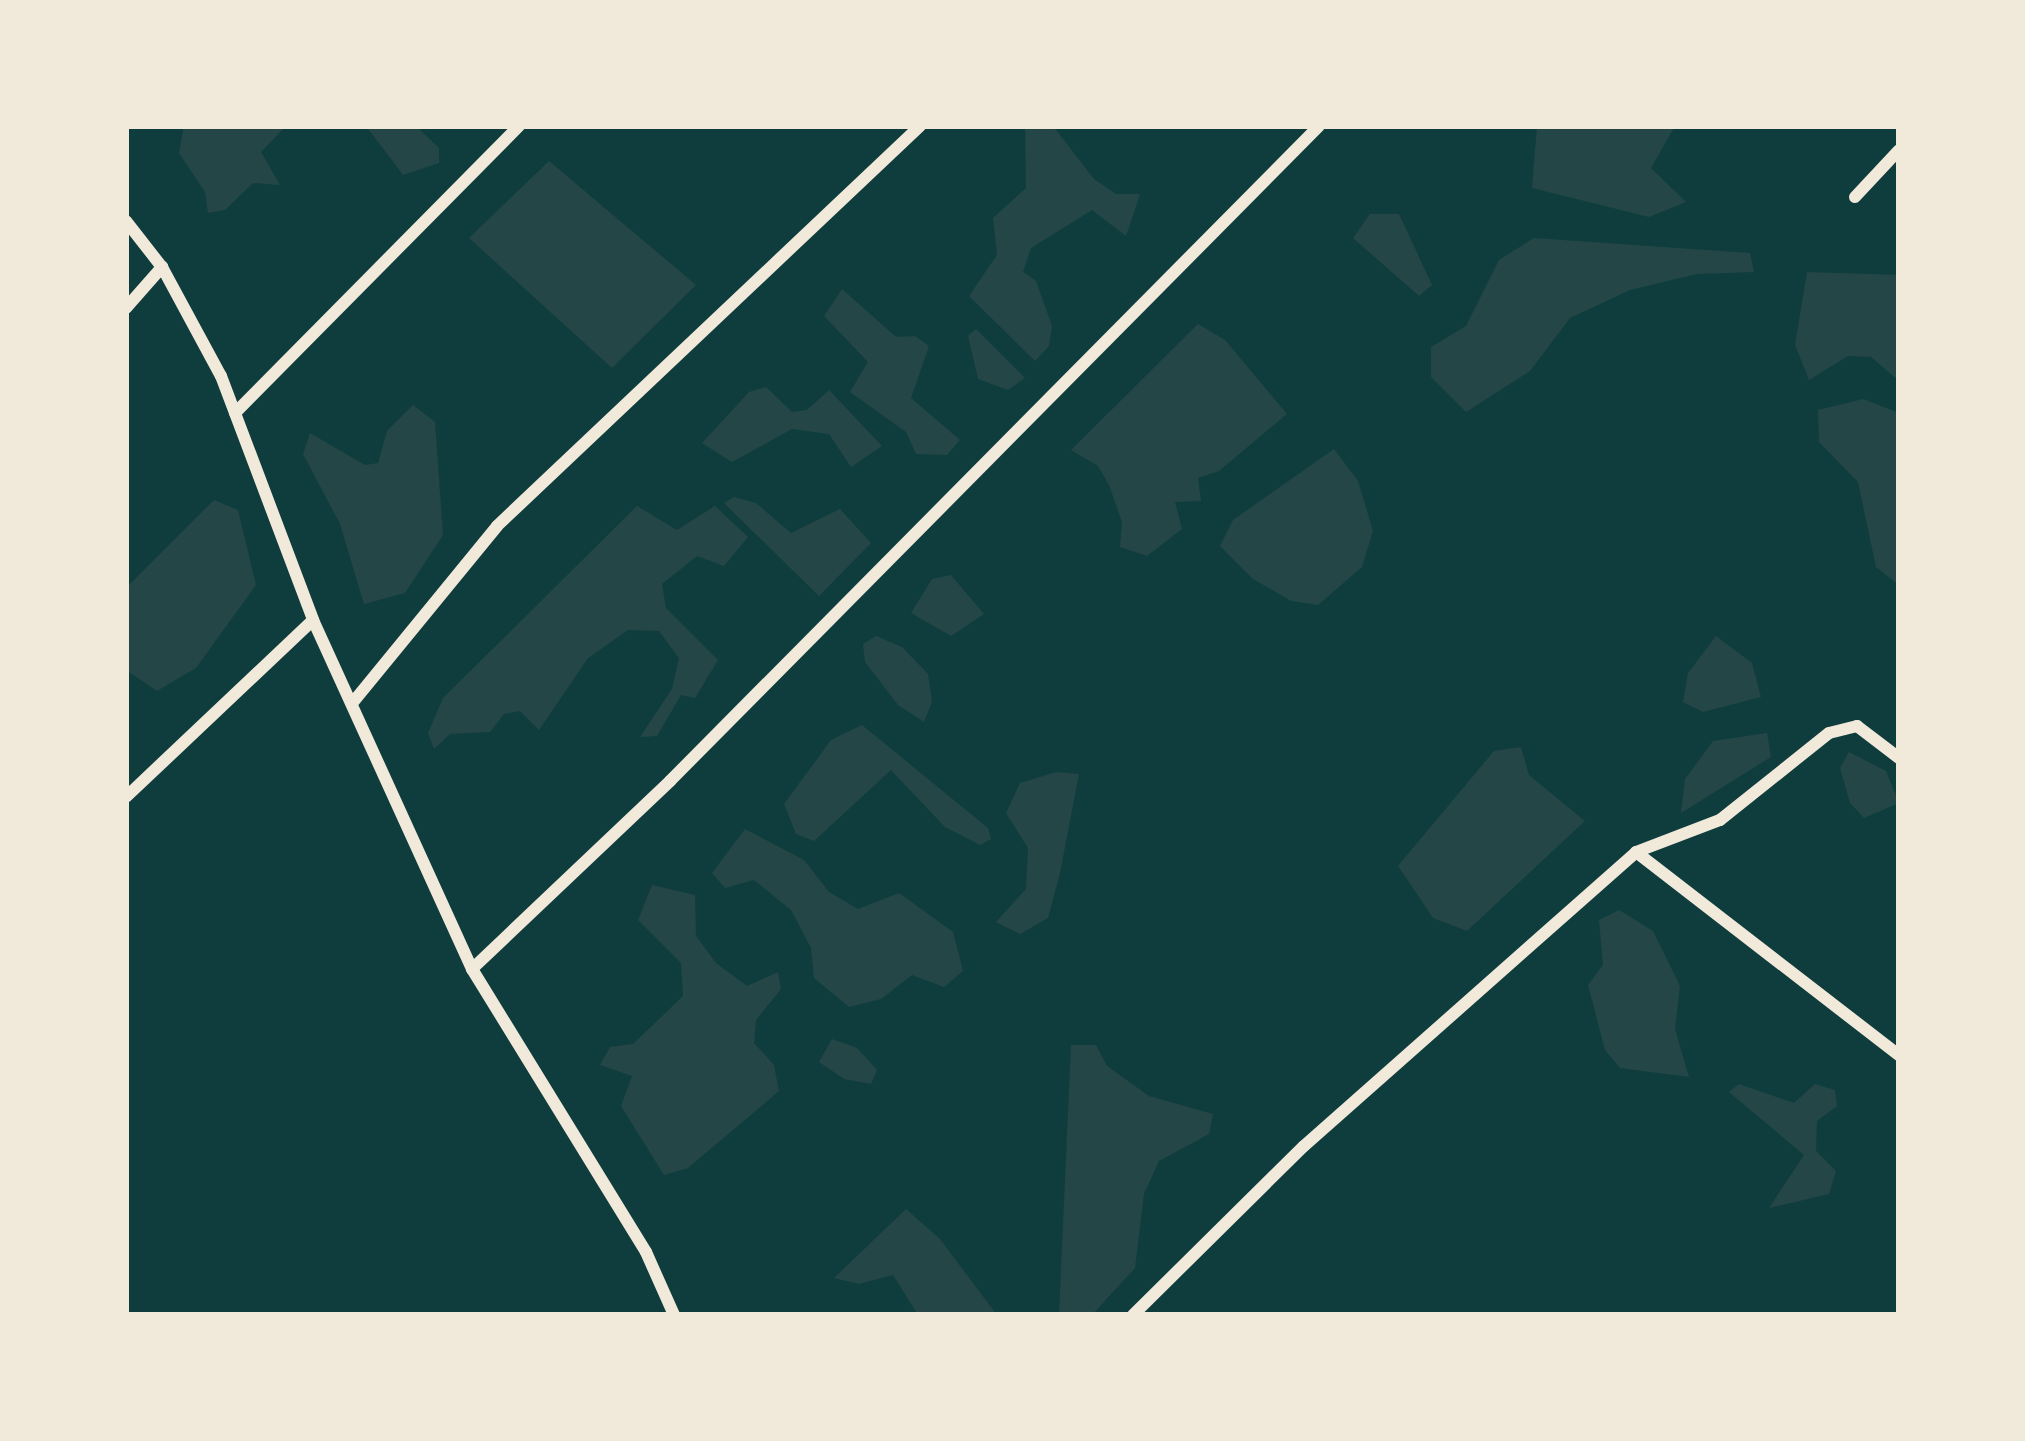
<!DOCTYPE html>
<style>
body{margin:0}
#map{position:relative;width:2025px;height:1441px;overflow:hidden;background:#0f3d3e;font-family:Literata,serif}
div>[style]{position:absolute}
.green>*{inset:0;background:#244646}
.minor>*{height:12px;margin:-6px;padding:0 6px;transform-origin:6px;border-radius:6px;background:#f1e9da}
span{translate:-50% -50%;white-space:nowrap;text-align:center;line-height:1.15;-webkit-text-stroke:9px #f1e9da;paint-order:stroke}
.frame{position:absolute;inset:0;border:129px solid #f1e9da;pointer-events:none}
</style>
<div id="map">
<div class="green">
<i style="clip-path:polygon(184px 126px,286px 126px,261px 152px,280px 185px,253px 183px,225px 210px,208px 213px,205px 192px,179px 153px)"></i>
<i style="clip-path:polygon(366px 126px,416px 126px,439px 148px,439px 163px,403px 175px)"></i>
<i style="clip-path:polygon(1025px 126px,1053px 126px,1094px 179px,1116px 194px,1140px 194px,1126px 236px,1092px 210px,1031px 248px,1023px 272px,1036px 281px,1052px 326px,1049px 346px,1035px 361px,969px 296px,997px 255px,993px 218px,1026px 188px)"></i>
<i style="clip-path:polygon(1537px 126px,1675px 126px,1651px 168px,1686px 202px,1649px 217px,1532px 188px)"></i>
<i style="clip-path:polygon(549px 161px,696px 285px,612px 368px,469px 238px)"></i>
<i style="clip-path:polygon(1370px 214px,1399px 214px,1432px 285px,1419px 296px,1353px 238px)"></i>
<i style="clip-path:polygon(1534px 238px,1750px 253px,1754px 272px,1697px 274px,1630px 290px,1570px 318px,1530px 371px,1466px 412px,1431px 377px,1431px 347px,1466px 326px,1499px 260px)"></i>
<i style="clip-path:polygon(1807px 272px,1899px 275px,1899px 381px,1871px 357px,1848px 356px,1809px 380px,1795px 345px)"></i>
<i style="clip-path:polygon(842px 289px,896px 337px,915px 336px,929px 346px,911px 398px,960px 440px,947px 455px,916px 454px,906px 432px,850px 392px,868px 362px,824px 316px)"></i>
<i style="clip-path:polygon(1198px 324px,1225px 340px,1287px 414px,1219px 471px,1198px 478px,1201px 501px,1175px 502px,1182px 529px,1147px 556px,1120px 547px,1122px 522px,1109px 485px,1098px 466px,1071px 450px)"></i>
<i style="clip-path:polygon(976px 329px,1025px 378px,1008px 390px,978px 379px,968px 336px)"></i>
<i style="clip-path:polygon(766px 387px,792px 412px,807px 410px,829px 390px,882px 446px,851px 467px,829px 434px,792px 429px,732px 462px,702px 443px,749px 392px)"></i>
<i style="clip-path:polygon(1863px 399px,1899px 413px,1899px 585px,1876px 567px,1858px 482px,1819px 442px,1818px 410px)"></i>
<i style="clip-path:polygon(413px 405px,435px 422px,443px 535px,405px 593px,364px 604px,340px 524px,303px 454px,310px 433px,365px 465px,378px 463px,387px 431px)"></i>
<i style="clip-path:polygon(1334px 449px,1358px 481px,1373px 531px,1362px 567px,1318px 605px,1291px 601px,1253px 579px,1220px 546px,1233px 520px)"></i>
<i style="clip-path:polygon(734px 497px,756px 503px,791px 533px,840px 509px,871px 543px,819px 596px,724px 503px)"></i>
<i style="clip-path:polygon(214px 500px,238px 510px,256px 585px,196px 668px,157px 691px,126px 670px,126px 588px)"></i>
<i style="clip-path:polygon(637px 506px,677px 530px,715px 506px,748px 537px,724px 566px,697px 556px,662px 584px,666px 608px,718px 660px,695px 698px,681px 695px,657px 736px,640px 737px,672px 689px,679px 658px,659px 631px,628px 630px,588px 658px,539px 730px,520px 711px,504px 714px,490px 732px,450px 734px,434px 749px,428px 733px,443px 698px)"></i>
<i style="clip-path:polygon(951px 575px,984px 614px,951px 636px,911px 613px,932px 579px)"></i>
<i style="clip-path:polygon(876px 636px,902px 647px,928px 674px,932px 702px,924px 722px,898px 705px,865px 662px,863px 644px)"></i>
<i style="clip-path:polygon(1716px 636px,1752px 663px,1761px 697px,1703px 712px,1683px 702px,1688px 673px)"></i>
<i style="clip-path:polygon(862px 725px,988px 828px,991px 839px,980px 845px,945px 827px,891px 770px,814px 841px,796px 834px,784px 804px,831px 740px)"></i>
<i style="clip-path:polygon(1767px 733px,1771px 757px,1681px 813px,1685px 779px,1713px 741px)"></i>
<i style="clip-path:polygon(1521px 747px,1529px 775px,1585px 821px,1467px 931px,1433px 918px,1398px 866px,1494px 751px)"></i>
<i style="clip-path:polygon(1849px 752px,1886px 771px,1899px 803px,1864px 818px,1850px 803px,1840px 768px)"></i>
<i style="clip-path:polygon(1056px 772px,1079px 774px,1060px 873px,1048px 918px,1020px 934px,996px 922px,1026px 889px,1028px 848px,1006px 813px,1020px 783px)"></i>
<i style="clip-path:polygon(745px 829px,804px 860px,829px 892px,858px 909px,899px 893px,953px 932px,963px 971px,944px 987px,912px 975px,881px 999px,849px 1007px,814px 978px,811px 948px,791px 910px,754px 880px,725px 888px,712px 873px)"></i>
<i style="clip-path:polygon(652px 885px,695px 895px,696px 936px,716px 963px,747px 986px,778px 972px,781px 989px,756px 1020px,754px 1043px,774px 1065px,779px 1091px,688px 1168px,664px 1175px,621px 1106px,632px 1076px,600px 1065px,610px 1047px,633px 1044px,683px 996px,681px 963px,638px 920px)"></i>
<i style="clip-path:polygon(1619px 910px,1653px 931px,1680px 986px,1675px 1029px,1689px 1077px,1620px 1068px,1605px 1050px,1588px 985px,1603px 965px,1599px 920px)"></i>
<i style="clip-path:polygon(832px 1039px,857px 1048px,877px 1070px,871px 1084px,844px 1079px,819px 1062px)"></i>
<i style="clip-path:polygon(1071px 1045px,1096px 1045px,1107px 1066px,1149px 1096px,1213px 1114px,1209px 1134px,1159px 1161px,1144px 1194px,1135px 1268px,1092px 1315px,1059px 1315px)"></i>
<i style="clip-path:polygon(1739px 1084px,1794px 1103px,1815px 1084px,1835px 1090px,1837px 1106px,1817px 1121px,1816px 1151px,1836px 1171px,1829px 1194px,1769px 1208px,1804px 1155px,1729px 1092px)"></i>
<i style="clip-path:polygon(906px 1209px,940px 1239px,997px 1315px,918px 1315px,893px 1275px,859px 1284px,834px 1278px)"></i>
</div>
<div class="minor">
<i style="left:1855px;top:197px;width:64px;rotate:-46.9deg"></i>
<i style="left:126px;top:221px;width:58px;rotate:52deg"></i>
<i style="left:162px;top:267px;width:124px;rotate:61.6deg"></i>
<i style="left:221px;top:376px;width:261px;rotate:69.3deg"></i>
<i style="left:313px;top:620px;width:384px;rotate:65.5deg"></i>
<i style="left:472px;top:969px;width:332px;rotate:58.4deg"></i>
<i style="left:646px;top:1252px;width:69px;rotate:66deg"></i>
<i style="left:126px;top:308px;width:55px;rotate:-48.7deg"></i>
<i style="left:235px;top:413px;width:404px;rotate:-45.3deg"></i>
<i style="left:354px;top:701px;width:226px;rotate:-50.7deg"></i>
<i style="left:497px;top:526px;width:582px;rotate:-43.4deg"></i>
<i style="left:126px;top:797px;width:257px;rotate:-43.4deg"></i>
<i style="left:1636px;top:852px;width:332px;rotate:37.7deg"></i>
<i style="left:472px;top:969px;width:273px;rotate:-43.5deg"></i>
<i style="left:670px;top:781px;width:922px;rotate:-45.26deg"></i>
<i style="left:1133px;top:1315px;width:240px;rotate:-44.7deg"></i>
<i style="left:1304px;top:1146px;width:443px;rotate:-41.5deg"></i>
<i style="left:1636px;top:852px;width:90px;rotate:-20.9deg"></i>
<i style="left:1720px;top:820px;width:139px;rotate:-38.6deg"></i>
<i style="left:1829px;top:733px;width:29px;rotate:-14deg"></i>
<i style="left:1857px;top:726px;width:53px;rotate:37.3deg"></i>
</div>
<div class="frame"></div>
</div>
